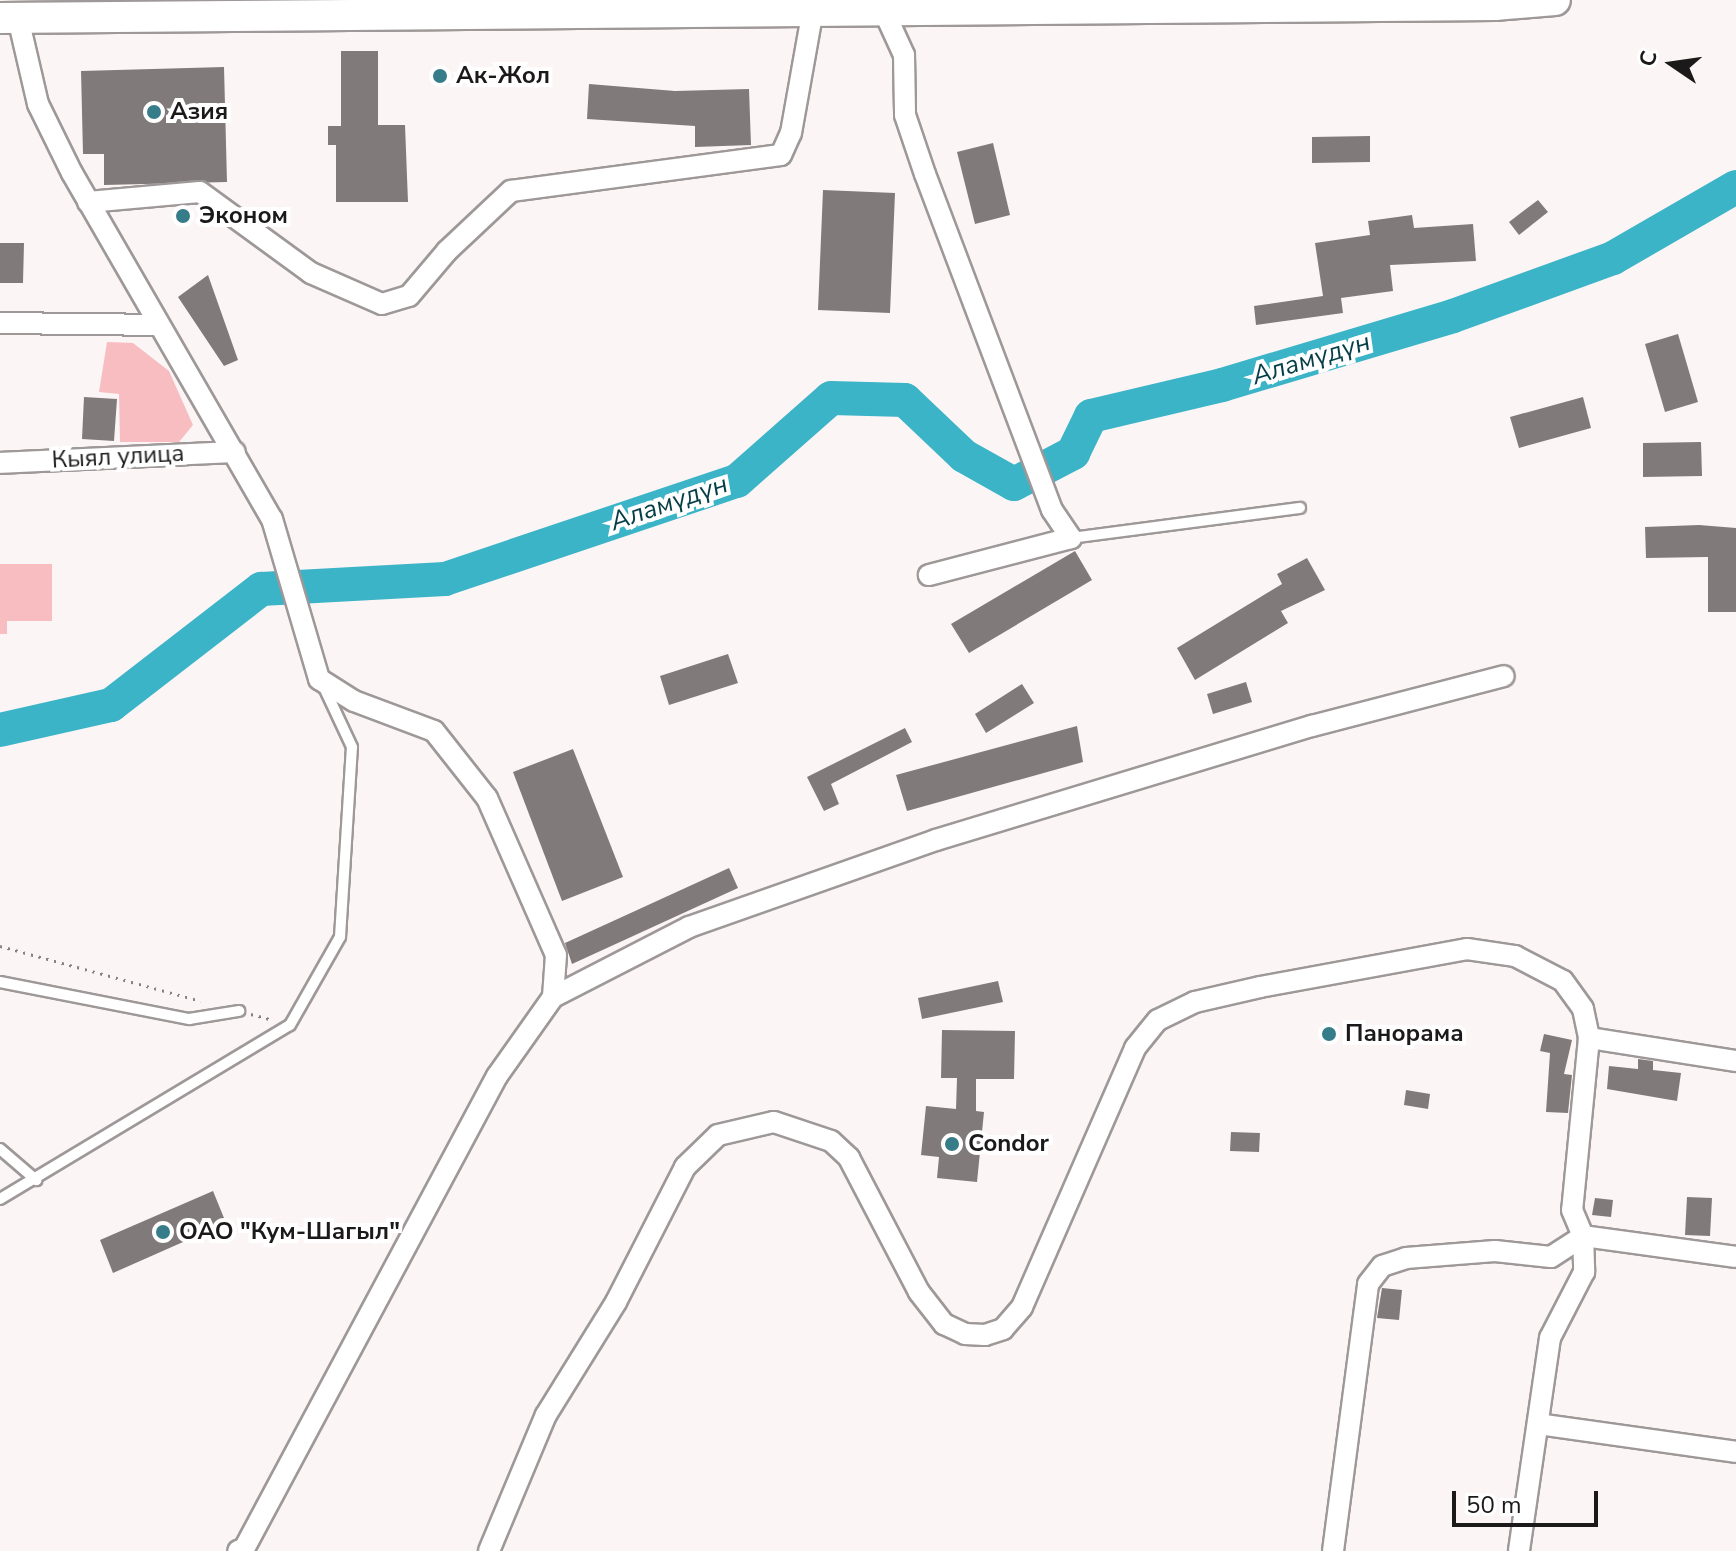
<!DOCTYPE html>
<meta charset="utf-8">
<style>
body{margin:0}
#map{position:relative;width:1736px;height:1551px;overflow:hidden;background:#fcf5f6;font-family:"Nunito Sans",sans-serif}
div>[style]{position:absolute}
.green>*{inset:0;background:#f8bdc1}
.river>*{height:34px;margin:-17px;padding:0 17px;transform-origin:17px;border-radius:17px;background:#3bb4c7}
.building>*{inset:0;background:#807a7a}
.path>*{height:3px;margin-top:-1.5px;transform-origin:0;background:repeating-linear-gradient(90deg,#858081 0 2px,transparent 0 8px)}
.roads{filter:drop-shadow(2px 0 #9e9898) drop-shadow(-2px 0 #9e9898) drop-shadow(0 2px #9e9898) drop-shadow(0 -2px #9e9898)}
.service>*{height:10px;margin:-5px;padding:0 5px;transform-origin:5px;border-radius:5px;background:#fff}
.minor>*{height:20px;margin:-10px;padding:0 10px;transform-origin:10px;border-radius:10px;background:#fff}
.secondary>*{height:30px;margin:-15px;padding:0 15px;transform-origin:15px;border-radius:15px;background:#fff}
.dots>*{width:22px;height:22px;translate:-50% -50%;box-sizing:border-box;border:4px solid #fff;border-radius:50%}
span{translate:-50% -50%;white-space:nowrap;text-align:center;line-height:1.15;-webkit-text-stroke:8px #fff;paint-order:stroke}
.poi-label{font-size:24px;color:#1b1919;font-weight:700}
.left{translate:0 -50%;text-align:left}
.street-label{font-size:24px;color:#1b1919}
.water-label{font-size:26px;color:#063e47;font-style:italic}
.north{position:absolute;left:1632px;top:24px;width:80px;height:80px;-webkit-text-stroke:6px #fff;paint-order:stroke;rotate:283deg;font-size:22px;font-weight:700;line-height:32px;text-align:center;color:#1b1919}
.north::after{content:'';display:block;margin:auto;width:28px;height:36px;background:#1b1919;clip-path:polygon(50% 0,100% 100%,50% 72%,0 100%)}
.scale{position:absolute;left:1452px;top:1491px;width:146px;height:36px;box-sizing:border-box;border:4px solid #1b1919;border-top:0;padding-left:10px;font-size:24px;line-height:28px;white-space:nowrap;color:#1b1919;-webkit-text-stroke:6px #fff;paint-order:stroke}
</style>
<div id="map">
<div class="green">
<i style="clip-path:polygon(107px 342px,133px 343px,169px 371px,193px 425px,179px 442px,120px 442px,119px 394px,99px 392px)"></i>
<i style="clip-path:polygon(0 564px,52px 564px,52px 621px,7px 621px,7px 634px,0 634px)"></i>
</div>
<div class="river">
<i style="left:0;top:730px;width:114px;rotate:-12.7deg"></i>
<i style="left:111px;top:705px;width:190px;rotate:-37.7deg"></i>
<i style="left:261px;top:589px;width:184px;rotate:-3.1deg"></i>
<i style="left:445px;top:579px;width:308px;rotate:-18.6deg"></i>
<i style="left:737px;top:481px;width:125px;rotate:-41.4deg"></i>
<i style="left:831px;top:398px;width:74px;rotate:1.5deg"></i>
<i style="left:905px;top:400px;width:81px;rotate:43.5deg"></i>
<i style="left:964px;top:456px;width:57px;rotate:29.2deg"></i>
<i style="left:1014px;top:484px;width:67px;rotate:-27.7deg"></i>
<i style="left:1073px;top:453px;width:41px;rotate:-64.1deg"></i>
<i style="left:1091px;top:416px;width:135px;rotate:-13.3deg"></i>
<i style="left:1222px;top:385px;width:241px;rotate:-16.6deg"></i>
<i style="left:1453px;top:316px;width:170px;rotate:-19.9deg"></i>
<i style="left:1613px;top:258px;width:142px;rotate:-30deg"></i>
</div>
<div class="building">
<i style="clip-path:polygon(341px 51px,378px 51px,378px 125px,405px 125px,408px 202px,336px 202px,336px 145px,328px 145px,328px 126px,341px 126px)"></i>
<i style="clip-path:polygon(224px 67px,227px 182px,104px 185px,104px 154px,83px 154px,81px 71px)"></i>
<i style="clip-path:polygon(589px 84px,675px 91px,749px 89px,751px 145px,695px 147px,695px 126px,587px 119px)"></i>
<i style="clip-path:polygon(1370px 136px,1370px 162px,1312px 163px,1312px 137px)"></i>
<i style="clip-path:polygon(993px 143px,1010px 215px,975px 224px,957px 152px)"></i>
<i style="clip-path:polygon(823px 190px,895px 193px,890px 313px,818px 310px)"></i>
<i style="clip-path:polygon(1538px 200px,1548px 212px,1519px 235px,1509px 222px)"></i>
<i style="clip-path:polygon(1412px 215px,1414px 228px,1473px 224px,1476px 261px,1390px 265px,1393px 291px,1341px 298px,1343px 313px,1256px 325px,1254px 306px,1323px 296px,1315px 243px,1370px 235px,1368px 221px)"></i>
<i style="clip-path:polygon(0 243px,24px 243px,23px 283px,0 283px)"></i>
<i style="clip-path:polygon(208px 275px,238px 360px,224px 366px,178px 297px)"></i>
<i style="clip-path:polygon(1678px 334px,1698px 402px,1665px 412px,1645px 344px)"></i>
<i style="clip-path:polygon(84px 397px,117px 399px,114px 441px,82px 439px)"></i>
<i style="clip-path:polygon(1583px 397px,1591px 428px,1519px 448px,1510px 417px)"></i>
<i style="clip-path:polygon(1701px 442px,1702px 476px,1643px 477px,1643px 443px)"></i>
<i style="clip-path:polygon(1699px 525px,1736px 528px,1736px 612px,1708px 612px,1708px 557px,1646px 558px,1645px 527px)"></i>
<i style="clip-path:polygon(1075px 551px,1092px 580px,969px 653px,951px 624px)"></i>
<i style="clip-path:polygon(1307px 558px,1325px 590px,1281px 611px,1288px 623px,1195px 680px,1177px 648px,1282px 584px,1277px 574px)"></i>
<i style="clip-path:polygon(728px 654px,738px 683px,669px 705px,660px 676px)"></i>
<i style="clip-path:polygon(1246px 682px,1252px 702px,1213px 714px,1207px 694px)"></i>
<i style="clip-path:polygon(1022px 684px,1034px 703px,986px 733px,975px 714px)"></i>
<i style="clip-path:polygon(1077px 726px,1083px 762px,907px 811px,896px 775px)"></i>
<i style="clip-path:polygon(905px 728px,912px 742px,831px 784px,839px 804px,824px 811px,807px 777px)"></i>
<i style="clip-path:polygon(573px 749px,623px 877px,562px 901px,513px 772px)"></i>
<i style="clip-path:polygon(729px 868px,738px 888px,572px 964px,565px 943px)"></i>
<i style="clip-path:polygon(998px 981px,1003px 1002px,922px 1019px,918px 998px)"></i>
<i style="clip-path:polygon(942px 1030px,1015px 1031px,1014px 1079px,976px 1079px,976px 1111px,984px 1112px,977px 1182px,937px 1178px,939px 1157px,921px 1155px,926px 1106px,956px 1109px,957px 1078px,941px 1078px)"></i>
<i style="clip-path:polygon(1544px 1034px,1572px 1040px,1564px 1074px,1572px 1075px,1568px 1113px,1546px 1112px,1550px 1053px,1540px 1051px)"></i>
<i style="clip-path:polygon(1638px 1059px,1653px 1061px,1653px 1070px,1681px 1073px,1677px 1101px,1607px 1089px,1609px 1066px,1638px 1069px)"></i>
<i style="clip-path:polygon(1406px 1090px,1430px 1094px,1428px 1109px,1404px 1105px)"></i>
<i style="clip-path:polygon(1231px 1132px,1260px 1133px,1259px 1152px,1230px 1151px)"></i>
<i style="clip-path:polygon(213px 1191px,226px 1223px,113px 1273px,100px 1240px)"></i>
<i style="clip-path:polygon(1687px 1197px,1712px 1198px,1710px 1236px,1685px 1235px)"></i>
<i style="clip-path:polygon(1595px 1198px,1613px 1200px,1611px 1217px,1592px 1215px)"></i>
<i style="clip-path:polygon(1382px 1288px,1402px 1290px,1399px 1320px,1377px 1318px)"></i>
</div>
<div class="path">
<i style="left:0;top:946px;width:208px;rotate:15.3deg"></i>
<i style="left:251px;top:1014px;width:20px;rotate:15deg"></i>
</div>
<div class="roads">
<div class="service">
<i style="left:1071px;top:538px;width:231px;rotate:-7.5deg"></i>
<i style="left:0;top:982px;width:193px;rotate:11.1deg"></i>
<i style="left:189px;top:1019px;width:51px;rotate:-9.1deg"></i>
<i style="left:0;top:1149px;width:48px;rotate:40.7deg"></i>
<i style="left:0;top:1199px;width:338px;rotate:-31deg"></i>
<i style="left:290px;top:1025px;width:101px;rotate:-60.4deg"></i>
<i style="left:340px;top:937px;width:190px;rotate:-86.4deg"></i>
<i style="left:352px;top:747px;width:68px;rotate:-115.1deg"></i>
</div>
<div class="minor">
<i style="left:883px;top:9px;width:51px;rotate:65.5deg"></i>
<i style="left:904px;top:55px;width:60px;rotate:89deg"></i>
<i style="left:905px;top:115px;width:62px;rotate:71.3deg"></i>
<i style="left:925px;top:174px;width:359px;rotate:69.3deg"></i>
<i style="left:1052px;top:510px;width:34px;rotate:56deg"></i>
<i style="left:1071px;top:538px;width:147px;rotate:165.4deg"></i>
<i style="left:18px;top:18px;width:88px;rotate:76.9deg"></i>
<i style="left:38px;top:104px;width:77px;rotate:63.8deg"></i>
<i style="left:72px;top:173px;width:400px;rotate:60deg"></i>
<i style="left:272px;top:519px;width:167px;rotate:73.6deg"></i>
<i style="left:319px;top:679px;width:41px;rotate:32.2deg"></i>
<i style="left:354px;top:701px;width:85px;rotate:20.6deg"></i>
<i style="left:434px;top:731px;width:85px;rotate:51.7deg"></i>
<i style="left:487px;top:798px;width:171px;rotate:66.3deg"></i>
<i style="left:556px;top:955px;width:42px;rotate:94.1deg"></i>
<i style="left:553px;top:997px;width:97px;rotate:125.3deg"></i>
<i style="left:497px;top:1076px;width:536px;rotate:118.14deg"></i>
<i style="left:244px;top:1549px;width:6px;rotate:162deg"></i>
<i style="left:88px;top:202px;width:112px;rotate:-5.1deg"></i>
<i style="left:200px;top:192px;width:137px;rotate:36.1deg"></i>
<i style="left:311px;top:273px;width:77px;rotate:23.6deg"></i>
<i style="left:382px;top:304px;width:28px;rotate:-17deg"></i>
<i style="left:409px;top:296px;width:59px;rotate:-49.8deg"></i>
<i style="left:447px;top:251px;width:88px;rotate:-43.2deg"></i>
<i style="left:511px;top:191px;width:272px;rotate:-7.6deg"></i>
<i style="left:781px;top:155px;width:24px;rotate:-66deg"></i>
<i style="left:791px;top:133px;width:126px;rotate:-79.9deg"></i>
<i style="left:0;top:323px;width:156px;rotate:0.7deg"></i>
<i style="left:0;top:463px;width:235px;rotate:-2.7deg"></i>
<i style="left:553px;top:997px;width:153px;rotate:-27.2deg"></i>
<i style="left:689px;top:927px;width:262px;rotate:-19.4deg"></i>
<i style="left:936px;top:840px;width:393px;rotate:-16.9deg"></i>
<i style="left:1312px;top:726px;width:198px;rotate:-14.6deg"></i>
<i style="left:1589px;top:1038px;width:149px;rotate:8.9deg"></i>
<i style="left:1583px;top:1236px;width:154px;rotate:7.8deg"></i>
<i style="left:1538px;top:1424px;width:200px;rotate:8deg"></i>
<i style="left:489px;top:1551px;width:147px;rotate:-67.3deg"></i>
<i style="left:546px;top:1415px;width:133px;rotate:-58.2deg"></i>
<i style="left:616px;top:1302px;width:152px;rotate:-62.9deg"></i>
<i style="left:685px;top:1167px;width:46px;rotate:-44.1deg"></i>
<i style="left:718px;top:1135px;width:57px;rotate:-13.1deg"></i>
<i style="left:774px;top:1122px;width:60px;rotate:18.4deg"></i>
<i style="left:831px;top:1141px;width:25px;rotate:43deg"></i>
<i style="left:849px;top:1158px;width:151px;rotate:62.4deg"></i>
<i style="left:919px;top:1292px;width:41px;rotate:52deg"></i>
<i style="left:944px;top:1324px;width:23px;rotate:25deg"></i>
<i style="left:965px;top:1334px;width:20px;rotate:3deg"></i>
<i style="left:985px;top:1335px;width:19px;rotate:-18deg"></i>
<i style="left:1003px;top:1329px;width:29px;rotate:-49deg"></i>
<i style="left:1022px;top:1307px;width:283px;rotate:-66.4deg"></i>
<i style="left:1135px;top:1048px;width:36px;rotate:-51deg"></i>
<i style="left:1158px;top:1020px;width:41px;rotate:-25.9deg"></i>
<i style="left:1195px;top:1002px;width:67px;rotate:-13deg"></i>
<i style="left:1260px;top:987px;width:210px;rotate:-10.4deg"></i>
<i style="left:1467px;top:949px;width:49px;rotate:8.3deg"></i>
<i style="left:1515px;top:956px;width:54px;rotate:27.5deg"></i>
<i style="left:1563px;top:981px;width:34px;rotate:54deg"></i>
<i style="left:1583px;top:1009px;width:30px;rotate:78deg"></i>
<i style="left:1589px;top:1038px;width:173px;rotate:95.6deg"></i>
<i style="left:1572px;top:1210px;width:28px;rotate:67deg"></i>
<i style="left:1583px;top:1236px;width:36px;rotate:88deg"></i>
<i style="left:1584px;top:1272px;width:74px;rotate:117.3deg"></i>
<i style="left:1550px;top:1338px;width:215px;rotate:98.3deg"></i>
<i style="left:1333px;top:1551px;width:269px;rotate:-82.5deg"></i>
<i style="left:1368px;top:1284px;width:23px;rotate:-52deg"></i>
<i style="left:1382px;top:1266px;width:25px;rotate:-18deg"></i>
<i style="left:1406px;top:1258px;width:89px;rotate:-4.5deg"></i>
<i style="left:1495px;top:1251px;width:56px;rotate:6.1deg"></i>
<i style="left:1551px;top:1257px;width:38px;rotate:-33deg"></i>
</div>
<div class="secondary">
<i style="left:0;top:18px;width:1495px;rotate:-0.5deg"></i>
<i style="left:1495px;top:5px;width:60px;rotate:-4.8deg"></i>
</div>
</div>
<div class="dots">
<i style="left:440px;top:76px;background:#377d89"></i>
<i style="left:154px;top:112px;background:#377d89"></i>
<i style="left:183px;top:216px;background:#377d89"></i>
<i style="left:1329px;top:1034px;background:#377d89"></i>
<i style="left:952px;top:1144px;background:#377d89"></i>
<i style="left:163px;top:1232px;background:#377d89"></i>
</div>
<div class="poi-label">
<span class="left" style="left:456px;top:76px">Ак-Жол</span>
<span class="left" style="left:170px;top:112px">Азия</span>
<span class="left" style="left:199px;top:216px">Эконом</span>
<span class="left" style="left:1345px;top:1034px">Панорама</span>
<span class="left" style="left:968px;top:1144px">Condor</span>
<span class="left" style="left:179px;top:1232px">ОАО "Кум-Шагыл"</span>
</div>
<div class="street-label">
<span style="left:118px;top:457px;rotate:-3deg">Кыял улица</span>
</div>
<div class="water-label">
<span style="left:1311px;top:359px;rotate:-17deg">Аламүдүн</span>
<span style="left:669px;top:503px;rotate:-19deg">Аламүдүн</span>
</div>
<div class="north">С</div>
<div class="scale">50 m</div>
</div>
